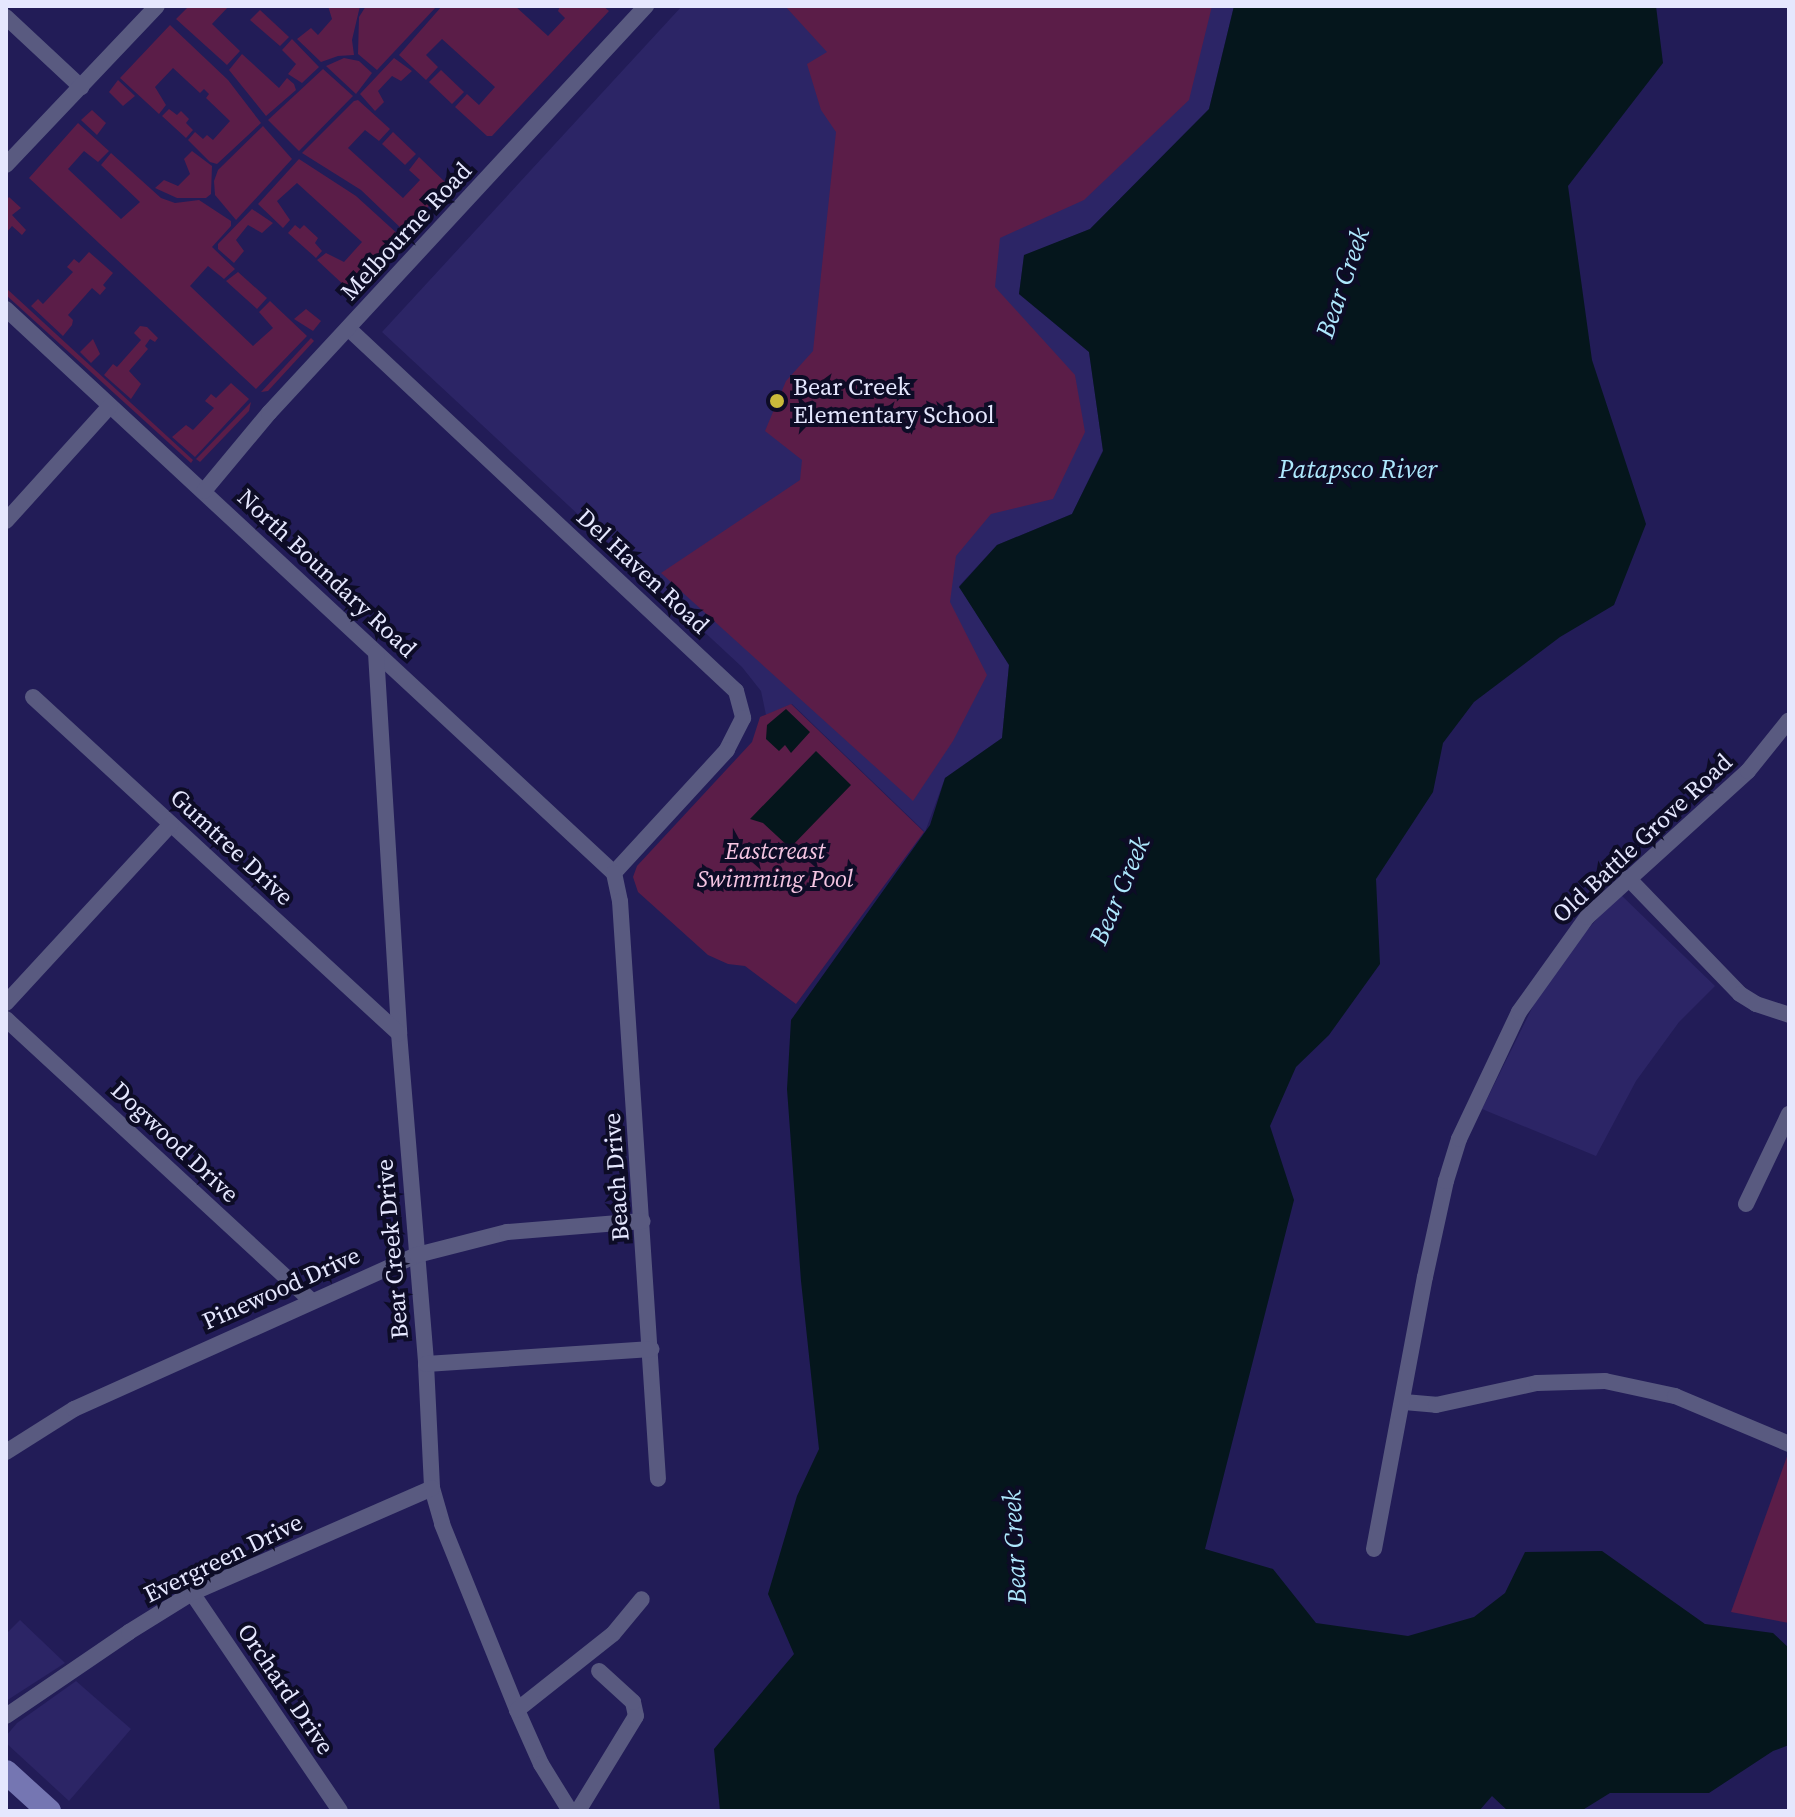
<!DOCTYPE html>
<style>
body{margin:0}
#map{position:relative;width:1795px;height:1817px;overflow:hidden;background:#221c57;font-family:"Source Serif 4",serif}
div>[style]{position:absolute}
.built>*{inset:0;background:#2c2566}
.green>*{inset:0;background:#5b1d48}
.water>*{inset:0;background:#05161c}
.street>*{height:16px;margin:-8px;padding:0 8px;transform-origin:8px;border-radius:8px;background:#595a80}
.secondary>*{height:24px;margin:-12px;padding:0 12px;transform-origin:12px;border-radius:12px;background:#7576b2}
.dots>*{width:22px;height:22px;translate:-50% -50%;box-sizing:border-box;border:4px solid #0d0c26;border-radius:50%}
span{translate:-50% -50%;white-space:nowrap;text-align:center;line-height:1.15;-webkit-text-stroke:8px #0d0c26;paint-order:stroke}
.street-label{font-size:24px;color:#e5e7fe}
.poi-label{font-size:24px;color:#e5e7fe}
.left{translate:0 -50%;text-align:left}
.park-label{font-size:24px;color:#f5c5e2;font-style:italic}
.water-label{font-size:26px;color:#aee8fd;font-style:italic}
.frame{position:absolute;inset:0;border:8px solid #e5e7fe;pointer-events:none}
</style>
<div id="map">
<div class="built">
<i style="clip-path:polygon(682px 6px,1234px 6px,1209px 109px,1090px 229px,1024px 256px,1019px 294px,1089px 352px,1103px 450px,1072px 514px,997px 545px,959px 586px,1009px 665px,1002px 738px,945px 778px,925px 832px,792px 704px,766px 715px,761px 691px,742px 667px,382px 332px)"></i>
<i style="clip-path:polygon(1619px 893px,1715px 986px,1679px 1022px,1636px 1081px,1596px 1156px,1482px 1109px,1548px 976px)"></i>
<i style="clip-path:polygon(20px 1620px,65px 1663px,6px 1701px,6px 1634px)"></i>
<i style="clip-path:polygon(76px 1681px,131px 1729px,69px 1801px,6px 1743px,6px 1736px,17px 1723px)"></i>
</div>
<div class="green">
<i style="clip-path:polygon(189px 6px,229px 6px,212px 24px,240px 51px,227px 65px,176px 19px)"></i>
<i style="clip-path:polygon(328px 6px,360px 6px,352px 40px,354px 55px,338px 56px,321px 62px,297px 39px,311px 28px,318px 35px,332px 19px)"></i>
<i style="clip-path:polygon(366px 6px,437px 6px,377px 70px,358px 54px,359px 17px)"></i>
<i style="clip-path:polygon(442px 6px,515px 6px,548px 36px,565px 18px,558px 11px,560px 6px,603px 6px,609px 11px,492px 136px,487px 136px,455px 107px,467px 94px,479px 105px,495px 87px,442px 39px,426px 55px,438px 67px,426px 80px,399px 55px)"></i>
<i style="clip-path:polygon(785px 6px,1212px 6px,1189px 100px,1084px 200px,1000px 238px,995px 287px,1075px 375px,1085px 432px,1053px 499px,991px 514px,956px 556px,950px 602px,987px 675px,953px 741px,913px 801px,661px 573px,800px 480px,802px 460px,765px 431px,786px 381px,813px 351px,836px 132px,821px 110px,807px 64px,827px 52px)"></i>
<i style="clip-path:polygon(260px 10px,289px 37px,280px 46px,250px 20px)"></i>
<i style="clip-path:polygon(170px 25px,228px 80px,261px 123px,217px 164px,210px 162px,188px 140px,195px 132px,203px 139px,207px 135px,213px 140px,230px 121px,206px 98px,209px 94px,204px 89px,200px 93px,173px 68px,155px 87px,166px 105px,159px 114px,120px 78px)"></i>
<i style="clip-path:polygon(292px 39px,319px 67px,302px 83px,288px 74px,296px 64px,282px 50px)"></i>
<i style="clip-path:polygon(242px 54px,279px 88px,287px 78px,294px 84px,296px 90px,266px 116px,229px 70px)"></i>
<i style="clip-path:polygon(344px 58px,359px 61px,372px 73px,356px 94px,326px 66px)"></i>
<i style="clip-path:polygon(394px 58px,412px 71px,401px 81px,392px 76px,378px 91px,384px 102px,375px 111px,360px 94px)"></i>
<i style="clip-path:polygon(323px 69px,353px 96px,299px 151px,268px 120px)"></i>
<i style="clip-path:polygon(441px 70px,464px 92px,452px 104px,429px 82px)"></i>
<i style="clip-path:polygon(118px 80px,135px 96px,123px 106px,109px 92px)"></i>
<i style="clip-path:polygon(358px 100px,390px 129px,379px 141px,365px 130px,348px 148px,403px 198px,420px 180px,409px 170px,419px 157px,445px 182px,446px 187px,405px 232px,361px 190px,302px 153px,354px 101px)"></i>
<i style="clip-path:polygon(169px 109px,177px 115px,181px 111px,189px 119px,186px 123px,193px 130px,186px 138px,162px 116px)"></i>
<i style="clip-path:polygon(92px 110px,106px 123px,97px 135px,81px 120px)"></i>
<i style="clip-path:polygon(78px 123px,109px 151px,98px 162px,84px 151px,68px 169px,121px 219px,140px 202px,101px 165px,111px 153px,161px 198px,175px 203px,199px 200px,231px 221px,231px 226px,212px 247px,235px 269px,224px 279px,208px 266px,190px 286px,253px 346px,273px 328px,259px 312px,270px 301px,307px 336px,256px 389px,29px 178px)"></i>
<i style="clip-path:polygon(263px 126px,292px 159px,236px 220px,215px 195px,214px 181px,218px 170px)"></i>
<i style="clip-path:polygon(393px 132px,416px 154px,405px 165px,382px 144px)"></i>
<i style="clip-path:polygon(192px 151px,212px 166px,211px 194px,206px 198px,177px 198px,155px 188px,164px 180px,178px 186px,190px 174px,184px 159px)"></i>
<i style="clip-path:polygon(299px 159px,356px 196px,400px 236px,352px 288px,347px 288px,317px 260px,326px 253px,344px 262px,362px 242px,297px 183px,277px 201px,290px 220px,283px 228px,258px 204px)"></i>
<i style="clip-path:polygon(9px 197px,21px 208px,12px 215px,26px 230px,22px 235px,12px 226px,6px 233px,6px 201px)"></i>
<i style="clip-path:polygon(252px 209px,273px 223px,262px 233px,248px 225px,236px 240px,244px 251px,234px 263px,218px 249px,218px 244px)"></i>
<i style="clip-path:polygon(295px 225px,300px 229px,304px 225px,318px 238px,315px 243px,322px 251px,316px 258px,288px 233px)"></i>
<i style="clip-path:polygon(89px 252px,113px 273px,103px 285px,106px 288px,100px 295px,92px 288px,68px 315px,73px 320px,72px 325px,63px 336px,31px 306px,38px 299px,43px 304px,73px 272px,67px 267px,74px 259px,79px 263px)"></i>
<i style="clip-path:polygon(238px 272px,267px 298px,257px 309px,226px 281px)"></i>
<i style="clip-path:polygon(6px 288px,193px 460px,191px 463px,6px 295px)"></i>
<i style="clip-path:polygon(306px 309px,321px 321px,313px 331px,294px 319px)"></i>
<i style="clip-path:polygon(140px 326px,147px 327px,158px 338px,155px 342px,150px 339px,145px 346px,148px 349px,129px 371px,141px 384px,131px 399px,104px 375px,113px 364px,117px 367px,141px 340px,134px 333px)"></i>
<i style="clip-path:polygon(311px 338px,314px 341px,268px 391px,261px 392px)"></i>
<i style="clip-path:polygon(93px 339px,100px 354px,91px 363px,80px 352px)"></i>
<i style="clip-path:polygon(231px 383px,249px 399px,195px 457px,172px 437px,186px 425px,193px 430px,214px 408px,205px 401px,211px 394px,216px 398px)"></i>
<i style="clip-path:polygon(251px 402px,249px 411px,200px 462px,196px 459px)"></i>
<i style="clip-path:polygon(791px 704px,924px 832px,796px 1004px,745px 966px,728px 964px,708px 955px,638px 892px,633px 877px,637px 866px,752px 742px,760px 717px)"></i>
<i style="clip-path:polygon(1789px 1451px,1789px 1623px,1731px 1612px)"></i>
</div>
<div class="water">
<i style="clip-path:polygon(1234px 6px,1656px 6px,1663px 63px,1568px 186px,1592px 360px,1646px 524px,1614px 605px,1560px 637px,1474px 702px,1443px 743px,1433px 792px,1376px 879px,1380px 964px,1329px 1035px,1296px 1067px,1270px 1126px,1294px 1200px,1205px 1549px,1273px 1569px,1316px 1623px,1408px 1636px,1474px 1617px,1505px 1593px,1525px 1552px,1602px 1551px,1705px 1624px,1773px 1633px,1789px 1648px,1789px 1745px,1773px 1751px,1709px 1793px,1610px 1793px,1581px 1811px,1508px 1811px,1492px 1796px,1479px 1811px,720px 1811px,714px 1749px,794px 1654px,768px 1594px,797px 1496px,819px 1449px,801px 1281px,787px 1089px,791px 1020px,930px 825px,945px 778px,1002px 738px,1009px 665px,959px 587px,997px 545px,1072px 514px,1103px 451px,1089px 352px,1019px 294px,1024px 255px,1090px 229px,1209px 109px)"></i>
<i style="clip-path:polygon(786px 709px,810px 732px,791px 753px,785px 745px,779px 751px,766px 739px,767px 725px)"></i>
<i style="clip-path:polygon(816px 751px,851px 785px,790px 848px,763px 823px,750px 819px)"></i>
</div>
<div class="street">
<i style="left:6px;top:17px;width:103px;rotate:43deg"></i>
<i style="left:6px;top:165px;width:219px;rotate:-46.5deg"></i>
<i style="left:6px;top:309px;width:829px;rotate:42.85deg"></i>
<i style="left:349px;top:329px;width:530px;rotate:43.09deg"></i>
<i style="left:736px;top:691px;width:28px;rotate:75deg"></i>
<i style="left:743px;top:718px;width:36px;rotate:117deg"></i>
<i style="left:727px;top:750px;width:167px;rotate:132.6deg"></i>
<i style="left:204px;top:491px;width:102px;rotate:-50.2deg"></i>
<i style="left:269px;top:413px;width:555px;rotate:-47.19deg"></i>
<i style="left:6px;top:521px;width:155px;rotate:-47.9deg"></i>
<i style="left:376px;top:653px;width:381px;rotate:86.5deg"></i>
<i style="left:399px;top:1033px;width:332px;rotate:85.3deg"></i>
<i style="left:426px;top:1364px;width:124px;rotate:87.2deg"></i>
<i style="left:432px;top:1488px;width:37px;rotate:74deg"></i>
<i style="left:442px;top:1524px;width:201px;rotate:68deg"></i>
<i style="left:517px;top:1710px;width:59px;rotate:66deg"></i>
<i style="left:541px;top:1764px;width:55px;rotate:58.3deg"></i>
<i style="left:33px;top:697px;width:497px;rotate:42.6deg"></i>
<i style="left:614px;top:873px;width:29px;rotate:78deg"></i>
<i style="left:620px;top:901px;width:579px;rotate:86.24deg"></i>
<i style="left:1628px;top:878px;width:161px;rotate:46deg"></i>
<i style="left:1740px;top:994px;width:19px;rotate:32deg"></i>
<i style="left:1756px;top:1004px;width:35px;rotate:18deg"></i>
<i style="left:6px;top:1003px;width:243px;rotate:-47.3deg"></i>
<i style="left:6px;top:1019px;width:415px;rotate:42.7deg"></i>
<i style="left:1746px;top:1204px;width:100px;rotate:-64.5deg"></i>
<i style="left:426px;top:1364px;width:226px;rotate:-3.8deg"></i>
<i style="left:1404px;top:1402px;width:32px;rotate:5deg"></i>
<i style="left:1436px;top:1405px;width:103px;rotate:-12.3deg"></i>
<i style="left:1537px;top:1383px;width:68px;rotate:-1.7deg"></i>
<i style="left:1605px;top:1381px;width:72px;rotate:12.1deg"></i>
<i style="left:1675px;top:1396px;width:124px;rotate:22.8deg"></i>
<i style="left:6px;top:1452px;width:80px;rotate:-32.3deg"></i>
<i style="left:74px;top:1409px;width:376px;rotate:-24.2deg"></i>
<i style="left:417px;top:1255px;width:93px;rotate:-14.3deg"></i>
<i style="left:507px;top:1232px;width:136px;rotate:-4.6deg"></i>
<i style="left:1374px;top:1549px;width:277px;rotate:-79.4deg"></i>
<i style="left:1425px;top:1277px;width:98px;rotate:-77.7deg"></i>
<i style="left:1446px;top:1181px;width:44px;rotate:-72.8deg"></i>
<i style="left:1459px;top:1139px;width:140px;rotate:-64.7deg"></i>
<i style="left:1519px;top:1012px;width:117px;rotate:-54.4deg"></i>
<i style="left:1587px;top:917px;width:217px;rotate:-42.2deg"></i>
<i style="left:1748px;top:771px;width:65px;rotate:-51.2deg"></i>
<i style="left:192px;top:1593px;width:263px;rotate:55.8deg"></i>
<i style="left:517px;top:1710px;width:122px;rotate:-38.4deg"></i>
<i style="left:613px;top:1634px;width:45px;rotate:-50.4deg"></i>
<i style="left:6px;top:1716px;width:149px;rotate:-34.3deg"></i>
<i style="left:129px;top:1632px;width:74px;rotate:-31.8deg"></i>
<i style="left:192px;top:1593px;width:262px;rotate:-23.6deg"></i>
<i style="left:578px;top:1811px;width:111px;rotate:-58.6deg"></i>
<i style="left:636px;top:1716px;width:14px;rotate:-102deg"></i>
<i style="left:633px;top:1702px;width:46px;rotate:-137.6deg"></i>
</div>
<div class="secondary">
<i style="left:6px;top:1772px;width:58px;rotate:42.2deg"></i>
</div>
<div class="dots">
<i style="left:777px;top:401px;background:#caba3a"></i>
</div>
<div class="street-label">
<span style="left:406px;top:231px;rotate:-47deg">Melbourne Road</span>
<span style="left:643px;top:571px;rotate:43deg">Del Haven Road</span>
<span style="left:327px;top:573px;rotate:43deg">North Boundary Road</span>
<span style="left:1642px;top:838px;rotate:-43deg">Old Battle Grove Road</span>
<span style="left:232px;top:847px;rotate:43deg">Gumtree Drive</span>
<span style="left:175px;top:1142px;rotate:43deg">Dogwood Drive</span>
<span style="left:616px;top:1177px;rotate:-94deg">Beach Drive</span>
<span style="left:392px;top:1249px;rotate:-95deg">Bear Creek Drive</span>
<span style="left:281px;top:1288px;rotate:-24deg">Pinewood Drive</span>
<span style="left:223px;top:1558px;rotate:-26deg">Evergreen Drive</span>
<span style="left:286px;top:1689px;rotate:56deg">Orchard Drive</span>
</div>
<div class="poi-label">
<span class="left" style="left:793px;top:401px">Bear Creek<br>Elementary School</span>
</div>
<div class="park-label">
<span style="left:775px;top:865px">Eastcreast<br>Swimming Pool</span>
</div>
<div class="water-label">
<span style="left:1343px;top:283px;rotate:-71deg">Bear Creek</span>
<span style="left:1358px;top:470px">Patapsco River</span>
<span style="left:1120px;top:891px;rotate:-67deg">Bear Creek</span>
<span style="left:1015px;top:1547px;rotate:-93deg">Bear Creek</span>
</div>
<div class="frame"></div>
</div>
